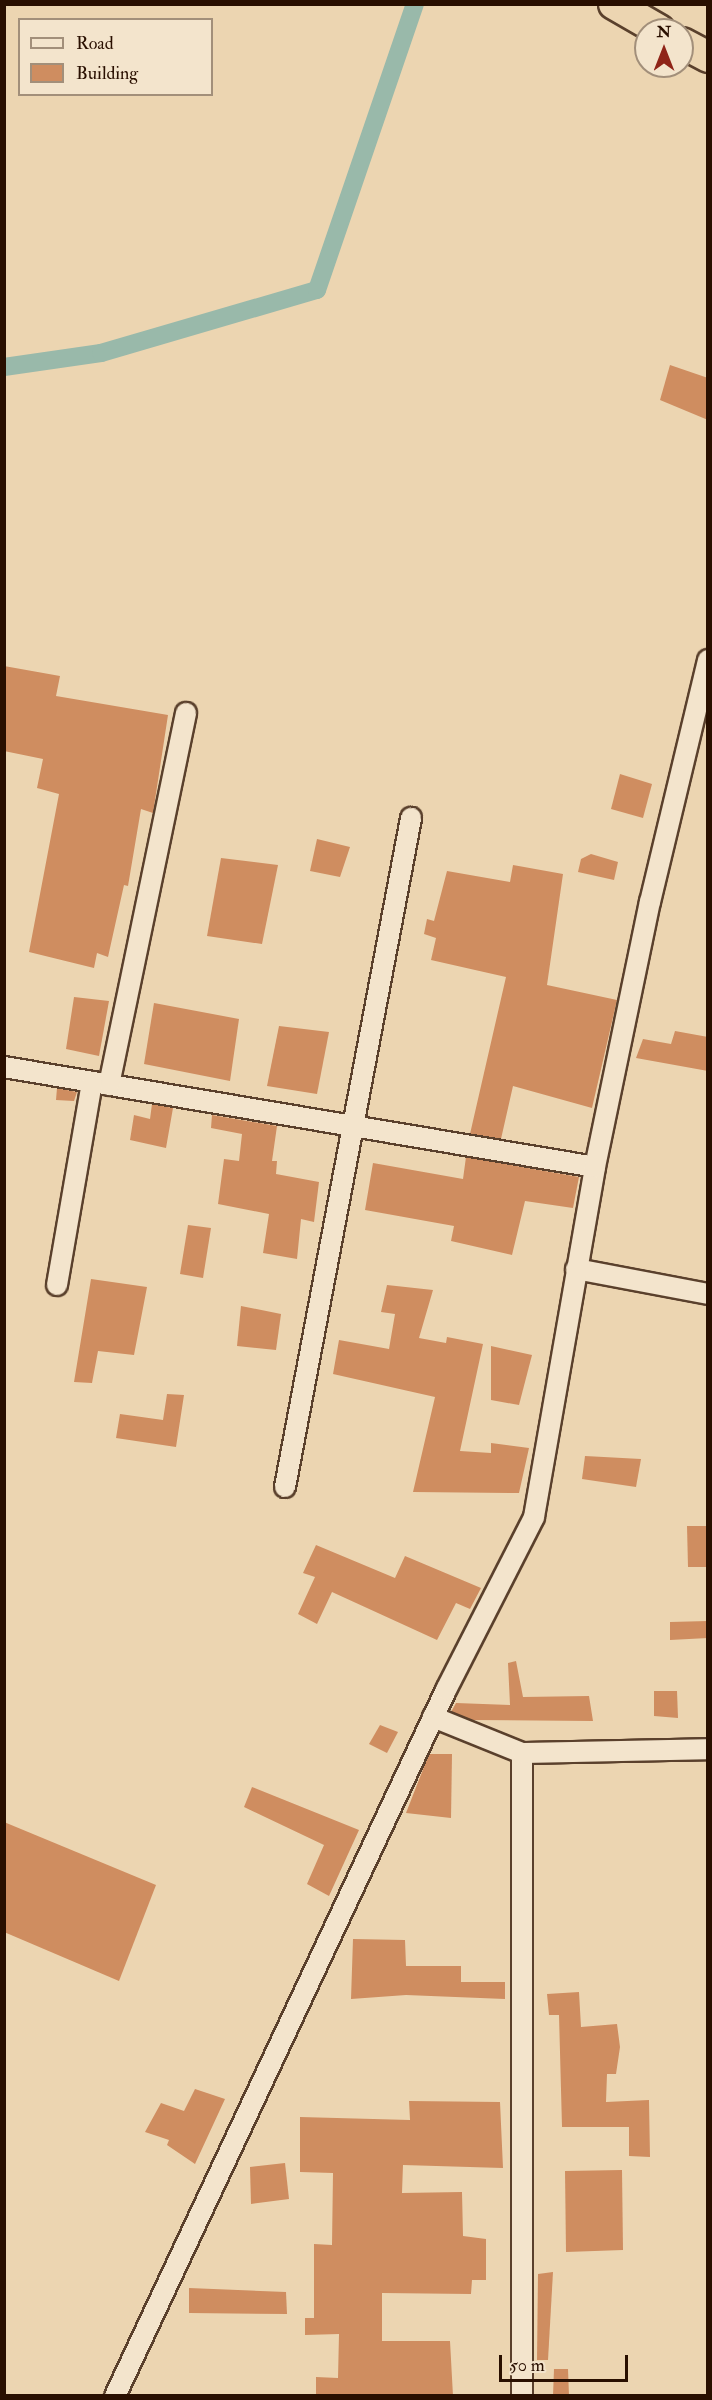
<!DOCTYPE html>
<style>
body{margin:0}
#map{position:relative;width:712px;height:2400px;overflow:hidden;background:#ecd5b1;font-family:"IM FELL Double Pica",serif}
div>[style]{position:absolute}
.canal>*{height:18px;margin:-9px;padding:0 9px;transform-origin:9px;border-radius:9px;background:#99b9aa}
.building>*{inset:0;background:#cf8d60}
.roads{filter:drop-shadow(2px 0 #5a402c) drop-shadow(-2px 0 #5a402c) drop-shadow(0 2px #5a402c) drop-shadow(0 -2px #5a402c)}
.minor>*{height:20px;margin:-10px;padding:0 10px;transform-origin:10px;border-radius:10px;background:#f3e4cc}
.highway>*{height:30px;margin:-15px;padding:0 15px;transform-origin:15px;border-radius:15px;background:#ecd5b1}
span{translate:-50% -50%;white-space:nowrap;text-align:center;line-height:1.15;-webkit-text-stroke:4.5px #f3e4cc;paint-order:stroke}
.frame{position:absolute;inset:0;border:6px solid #290f00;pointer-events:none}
.legend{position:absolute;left:18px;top:18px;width:195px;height:78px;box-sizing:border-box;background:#f3e4cc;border:2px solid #a28f7a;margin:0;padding:8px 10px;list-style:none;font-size:18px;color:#290f00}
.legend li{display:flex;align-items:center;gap:12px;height:30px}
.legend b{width:30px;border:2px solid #a28f7a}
.north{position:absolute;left:634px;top:18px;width:60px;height:60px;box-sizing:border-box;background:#f3e4cc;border:2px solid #a28f7a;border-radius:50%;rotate:0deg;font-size:16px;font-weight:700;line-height:24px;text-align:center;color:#290f00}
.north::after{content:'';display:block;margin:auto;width:21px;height:27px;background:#8f2418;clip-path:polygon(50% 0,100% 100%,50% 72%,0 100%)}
.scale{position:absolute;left:499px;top:2355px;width:129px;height:27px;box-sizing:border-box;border:3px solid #290f00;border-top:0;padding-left:8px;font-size:18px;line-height:21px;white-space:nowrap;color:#290f00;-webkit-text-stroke:4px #f3e4cc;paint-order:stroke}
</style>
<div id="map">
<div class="canal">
<i style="left:4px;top:367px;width:98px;rotate:-8.2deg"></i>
<i style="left:101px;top:353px;width:225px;rotate:-16.3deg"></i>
<i style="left:317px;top:290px;width:302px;rotate:-71.1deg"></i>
</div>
<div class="building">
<i style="clip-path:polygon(670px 365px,708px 378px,708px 420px,660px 400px)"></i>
<i style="clip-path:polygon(4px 666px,60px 676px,56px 696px,168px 715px,153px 813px,141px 809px,128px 886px,124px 885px,108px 957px,97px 953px,94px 968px,29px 952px,59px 794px,37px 788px,43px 759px,4px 751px)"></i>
<i style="clip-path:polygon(620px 774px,652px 784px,643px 818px,611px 809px)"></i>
<i style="clip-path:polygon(317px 839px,350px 847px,340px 877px,310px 871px)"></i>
<i style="clip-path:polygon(591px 854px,618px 862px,614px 880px,578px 872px,581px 859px)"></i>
<i style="clip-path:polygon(221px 858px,278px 865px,262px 944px,207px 936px)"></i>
<i style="clip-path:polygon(513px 865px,563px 874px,547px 985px,617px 1000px,592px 1108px,513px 1086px,501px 1139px,470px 1134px,506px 977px,431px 960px,436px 938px,424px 934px,427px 919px,434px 921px,447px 871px,510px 882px)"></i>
<i style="clip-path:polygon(74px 997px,109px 1001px,99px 1056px,66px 1049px)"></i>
<i style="clip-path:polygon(154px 1003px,239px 1019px,230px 1081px,144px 1064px)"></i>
<i style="clip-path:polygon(279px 1026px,329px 1032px,317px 1094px,267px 1086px)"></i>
<i style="clip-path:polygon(675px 1031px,708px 1037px,708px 1071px,636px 1058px,643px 1039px,671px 1044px)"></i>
<i style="clip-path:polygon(57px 1088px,77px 1092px,74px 1101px,56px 1100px)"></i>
<i style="clip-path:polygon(152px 1104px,173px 1108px,166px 1148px,130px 1140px,134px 1115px,150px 1119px)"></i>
<i style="clip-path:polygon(212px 1115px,277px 1126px,272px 1161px,277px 1161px,276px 1174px,319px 1182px,314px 1222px,301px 1219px,297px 1259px,263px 1253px,269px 1214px,218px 1204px,224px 1159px,239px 1161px,242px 1134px,211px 1128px)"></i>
<i style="clip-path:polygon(466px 1157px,579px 1177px,573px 1208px,525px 1201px,512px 1255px,451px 1241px,454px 1226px,365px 1210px,373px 1163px,463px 1179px)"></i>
<i style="clip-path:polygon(188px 1225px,211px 1228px,203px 1278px,180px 1274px)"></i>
<i style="clip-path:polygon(91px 1279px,147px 1287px,134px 1355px,98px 1351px,92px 1383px,74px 1382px)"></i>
<i style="clip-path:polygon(387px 1285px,433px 1290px,419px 1338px,446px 1343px,447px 1337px,483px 1344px,460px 1451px,491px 1453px,491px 1443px,529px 1448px,519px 1493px,413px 1492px,435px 1397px,333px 1374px,339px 1340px,389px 1349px,395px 1314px,381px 1312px)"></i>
<i style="clip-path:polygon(241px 1306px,281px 1314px,276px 1350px,237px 1346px)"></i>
<i style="clip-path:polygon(491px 1346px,532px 1355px,519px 1405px,491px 1400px)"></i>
<i style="clip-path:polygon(167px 1394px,184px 1395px,176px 1447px,116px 1438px,120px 1414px,163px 1420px)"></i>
<i style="clip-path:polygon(585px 1456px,641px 1459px,636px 1487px,582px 1479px)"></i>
<i style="clip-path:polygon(687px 1526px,708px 1526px,708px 1567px,688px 1567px)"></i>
<i style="clip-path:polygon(316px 1545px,395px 1578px,405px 1556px,481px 1588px,470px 1609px,456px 1603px,437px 1640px,332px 1592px,317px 1624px,298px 1614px,315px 1577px,303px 1573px)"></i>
<i style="clip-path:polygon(708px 1621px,708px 1638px,670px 1640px,670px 1622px)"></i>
<i style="clip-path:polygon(516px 1661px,523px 1697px,589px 1696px,593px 1721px,472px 1720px,451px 1712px,456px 1703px,510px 1705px,508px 1663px)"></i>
<i style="clip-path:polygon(654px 1691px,677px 1691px,678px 1718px,654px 1716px)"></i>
<i style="clip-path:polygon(380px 1725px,398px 1732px,387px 1753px,369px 1744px)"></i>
<i style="clip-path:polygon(429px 1754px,452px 1754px,451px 1818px,406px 1813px)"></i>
<i style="clip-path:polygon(252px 1787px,359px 1830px,329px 1896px,307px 1884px,324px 1845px,244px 1807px)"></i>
<i style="clip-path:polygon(4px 1822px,156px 1885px,119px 1981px,4px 1932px)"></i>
<i style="clip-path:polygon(353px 1939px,405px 1940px,406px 1966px,461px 1966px,461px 1982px,505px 1982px,505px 1999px,406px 1995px,351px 1999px)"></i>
<i style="clip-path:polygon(579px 1992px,581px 2027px,617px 2024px,620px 2047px,616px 2074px,607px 2074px,606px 2102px,649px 2100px,650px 2157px,629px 2156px,629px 2127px,562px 2127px,559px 2015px,549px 2015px,547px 1994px)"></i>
<i style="clip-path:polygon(195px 2089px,225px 2099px,195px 2164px,167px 2145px,169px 2140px,145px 2132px,161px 2103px,184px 2111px)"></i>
<i style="clip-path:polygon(409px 2101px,500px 2102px,503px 2168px,403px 2165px,402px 2193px,462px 2192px,463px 2236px,486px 2239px,486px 2280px,472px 2280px,471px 2294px,382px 2293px,382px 2341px,450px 2341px,453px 2396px,316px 2396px,316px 2377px,338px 2378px,339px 2334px,305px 2335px,305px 2318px,314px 2318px,314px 2244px,332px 2245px,333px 2173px,300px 2172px,300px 2117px,410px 2120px)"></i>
<i style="clip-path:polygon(285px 2163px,289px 2199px,251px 2204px,250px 2167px)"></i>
<i style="clip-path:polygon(622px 2170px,623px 2250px,566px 2252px,565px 2171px)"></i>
<i style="clip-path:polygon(553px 2272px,548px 2360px,537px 2360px,538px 2274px)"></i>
<i style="clip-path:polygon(189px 2288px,286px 2292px,287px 2314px,189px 2313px)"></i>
<i style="clip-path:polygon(554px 2369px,568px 2369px,569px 2396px,553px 2396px)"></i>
</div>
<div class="roads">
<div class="minor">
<i style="left:4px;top:1067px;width:599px;rotate:9.6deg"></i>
<i style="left:109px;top:1085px;width:380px;rotate:-78.3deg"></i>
<i style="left:576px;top:1269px;width:134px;rotate:10.7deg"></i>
<i style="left:57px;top:1285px;width:206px;rotate:-80.2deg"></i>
<i style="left:285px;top:1487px;width:681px;rotate:-79.33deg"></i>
<i style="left:433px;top:1717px;width:96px;rotate:22deg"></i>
<i style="left:115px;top:2396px;width:780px;rotate:-64.88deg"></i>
<i style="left:446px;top:1690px;width:194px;rotate:-63deg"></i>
<i style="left:534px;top:1517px;width:355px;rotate:-80.1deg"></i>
<i style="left:595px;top:1167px;width:271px;rotate:-78.3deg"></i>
<i style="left:650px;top:902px;width:249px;rotate:-76.5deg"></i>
<i style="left:522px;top:2396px;width:643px;rotate:-90deg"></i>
<i style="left:522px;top:1753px;width:186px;rotate:-1.2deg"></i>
</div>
<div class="highway">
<i style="left:614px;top:4px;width:52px;rotate:30deg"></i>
<i style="left:682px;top:43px;width:30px;rotate:28deg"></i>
</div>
</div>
<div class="frame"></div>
<ul class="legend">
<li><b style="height:8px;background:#f3e4cc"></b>Road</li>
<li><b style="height:16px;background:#cf8d60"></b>Building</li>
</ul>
<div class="north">N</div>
<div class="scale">50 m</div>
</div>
